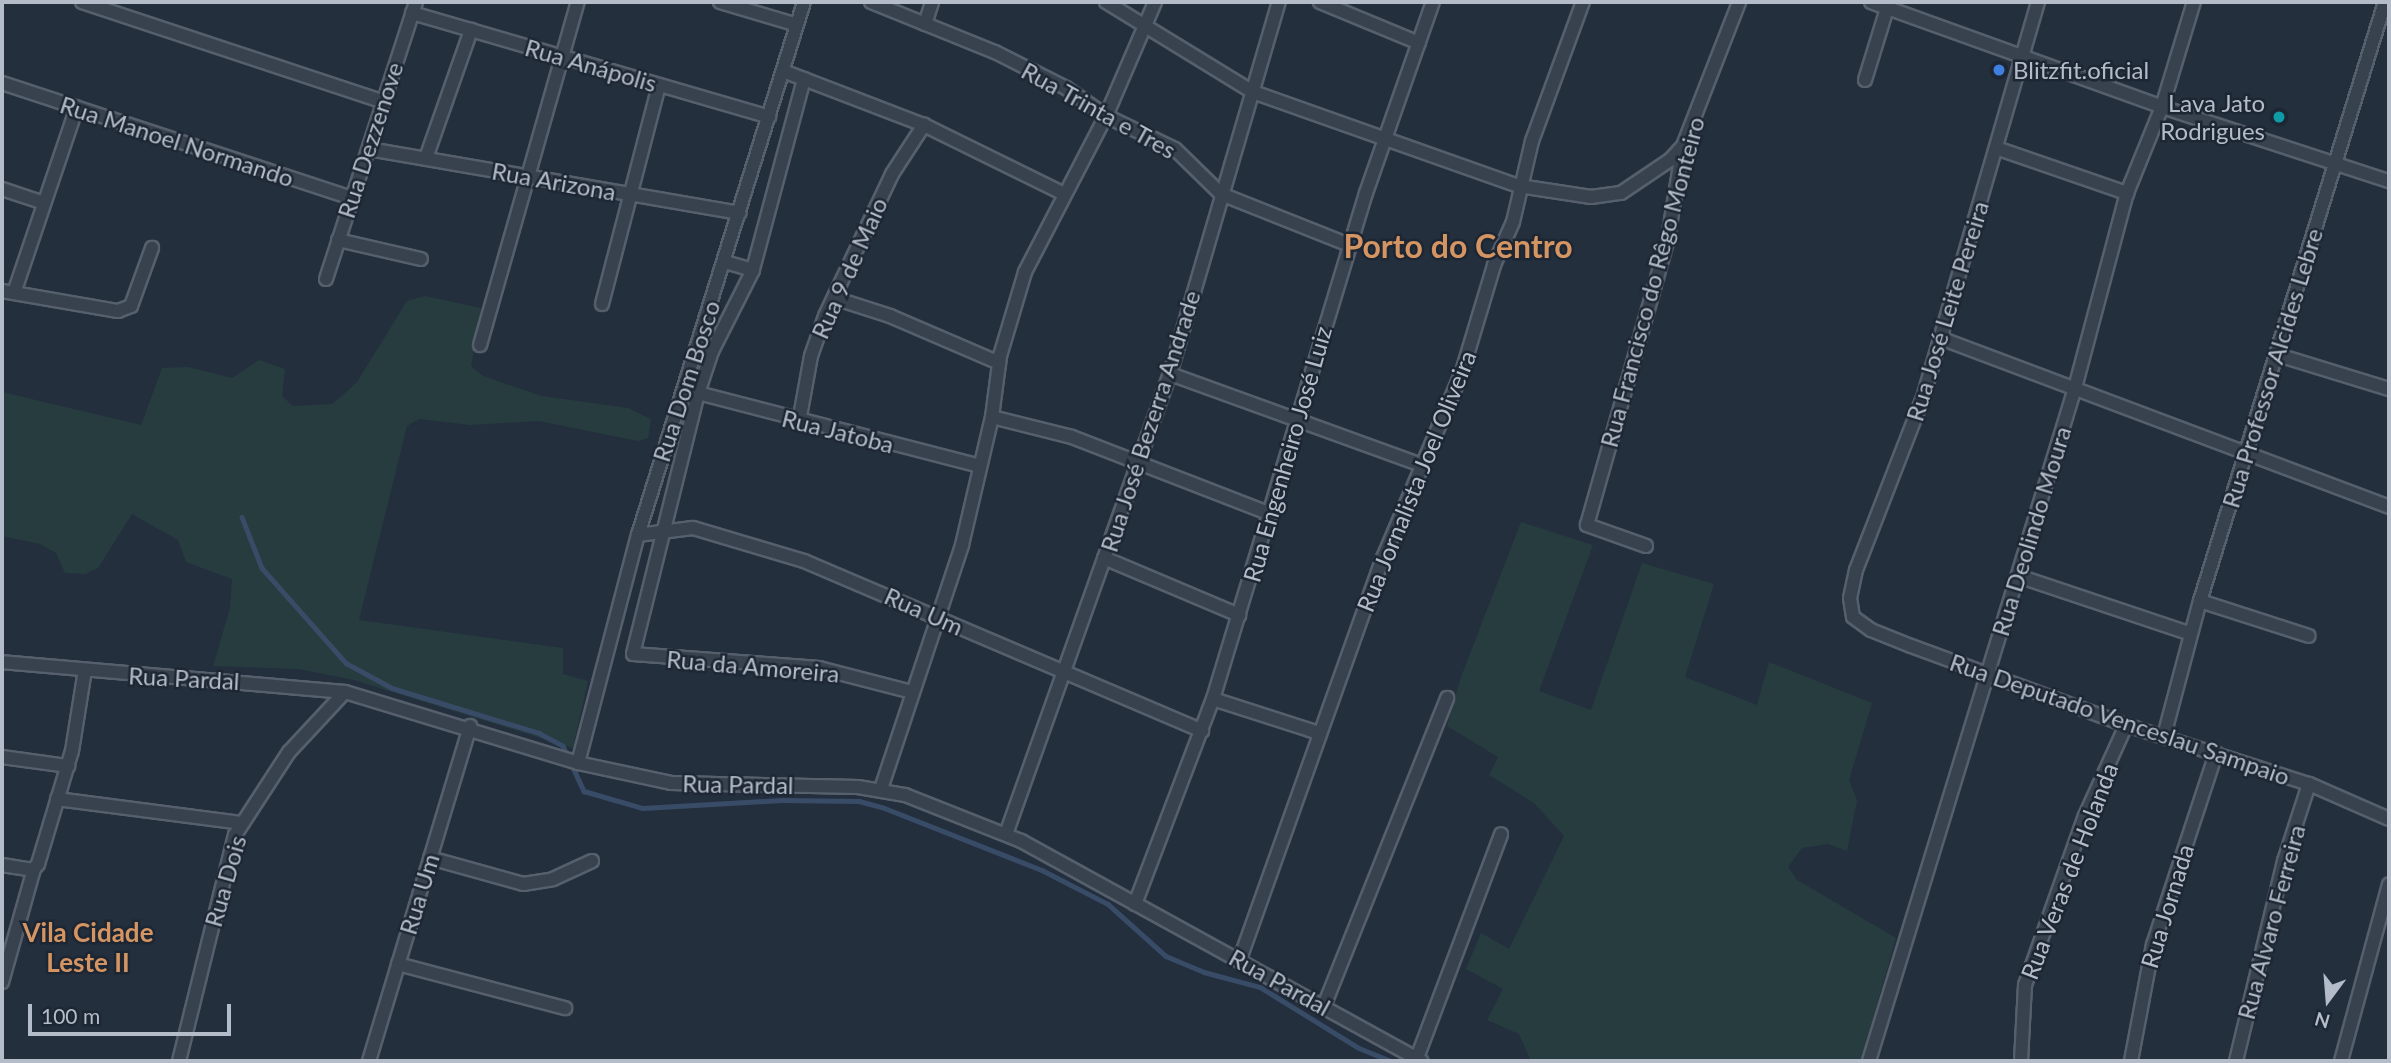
<!DOCTYPE html>
<meta charset="utf-8">
<style>
body{margin:0}
#map{position:relative;width:2391px;height:1063px;overflow:hidden;background:#242f3e;font-family:Lato,sans-serif}
div>[style]{position:absolute}
.green>*{inset:0;background:#263c3f}
.stream>*{height:4.5px;margin:-2.25px;padding:0 2.25px;transform-origin:2.25px;border-radius:2.25px;background:#394c67}
.roads{filter:drop-shadow(2px 0 #565f6c) drop-shadow(-2px 0 #565f6c) drop-shadow(0 2px #565f6c) drop-shadow(0 -2px #565f6c)}
.street>*{height:12px;margin:-6px;padding:0 6px;transform-origin:6px;border-radius:6px;background:#38414e}
.dots>*{width:19px;height:19px;translate:-50% -50%;box-sizing:border-box;border:4px solid #1d2633;border-radius:50%}
span{translate:-50% -50%;white-space:nowrap;text-align:center;line-height:1.15;-webkit-text-stroke:5px #1d2633;paint-order:stroke}
.street-label{font-size:24px;color:#b4bcc9}
.poi-label{font-size:24px;color:#b4bcc9}
.left{translate:0 -50%;text-align:left}
.right{translate:-100% -50%;text-align:right}
.neighbourhood-label{font-size:26px;color:#d59563;font-weight:700}
.district-label{font-size:32px;color:#d59563;font-weight:700}
.frame{position:absolute;inset:0;border:4px solid #b4bcc9;pointer-events:none}
.north{position:absolute;left:2293px;top:965px;width:70px;height:70px;-webkit-text-stroke:5px #1d2633;paint-order:stroke;rotate:196deg;font-size:19px;font-weight:700;line-height:28px;text-align:center;color:#b4bcc9}
.north::after{content:'';display:block;margin:auto;width:24px;height:32px;background:#b4bcc9;clip-path:polygon(50% 0,100% 100%,50% 72%,0 100%)}
.scale{position:absolute;left:28px;top:1004px;width:203px;height:32px;box-sizing:border-box;border:4px solid #b4bcc9;border-top:0;padding-left:9px;font-size:21px;line-height:24px;white-space:nowrap;color:#b4bcc9;-webkit-text-stroke:5px #1d2633;paint-order:stroke}
</style>
<div id="map">
<div class="green">
<i style="clip-path:polygon(425px 296px,481px 308px,471px 366px,483px 376px,542px 396px,628px 408px,651px 419px,648px 438px,638px 441px,539px 421px,470px 425px,419px 419px,407px 426px,359px 620px,563px 648px,563px 674px,588px 681px,573px 748px,354px 680px,299px 669px,213px 666px,230px 608px,232px 579px,186px 562px,178px 540px,132px 514px,98px 568px,85px 574px,65px 573px,56px 553px,40px 544px,2px 536px,2px 392px,141px 425px,162px 368px,188px 367px,232px 378px,259px 360px,285px 369px,282px 396px,293px 406px,333px 404px,357px 382px,407px 301px)"></i>
<i style="clip-path:polygon(1521px 522px,1593px 545px,1539px 691px,1591px 710px,1642px 563px,1714px 584px,1685px 677px,1757px 705px,1769px 662px,1872px 703px,1849px 780px,1857px 800px,1847px 851px,1828px 844px,1802px 848px,1788px 867px,1797px 880px,1896px 938px,1861px 1061px,1531px 1061px,1519px 1034px,1487px 1020px,1503px 989px,1466px 969px,1481px 933px,1509px 949px,1564px 836px,1534px 803px,1489px 775px,1498px 757px,1447px 726px,1461px 677px)"></i>
</div>
<div class="stream">
<i style="left:242px;top:517px;width:55px;rotate:68.6deg"></i>
<i style="left:262px;top:568px;width:127px;rotate:48.5deg"></i>
<i style="left:346px;top:663px;width:52px;rotate:28.5deg"></i>
<i style="left:392px;top:688px;width:154px;rotate:17deg"></i>
<i style="left:539px;top:733px;width:27px;rotate:28deg"></i>
<i style="left:563px;top:746px;width:50px;rotate:65deg"></i>
<i style="left:584px;top:791px;width:61px;rotate:16.1deg"></i>
<i style="left:643px;top:808px;width:139px;rotate:-3.3deg"></i>
<i style="left:782px;top:800px;width:77px;rotate:0.7deg"></i>
<i style="left:859px;top:801px;width:24px;rotate:15deg"></i>
<i style="left:882px;top:807px;width:172px;rotate:21.5deg"></i>
<i style="left:1042px;top:870px;width:74px;rotate:27.3deg"></i>
<i style="left:1108px;top:904px;width:78px;rotate:41.9deg"></i>
<i style="left:1166px;top:956px;width:41px;rotate:22.8deg"></i>
<i style="left:1204px;top:972px;width:58px;rotate:15deg"></i>
<i style="left:1260px;top:987px;width:116px;rotate:31.6deg"></i>
<i style="left:1359px;top:1048px;width:35px;rotate:22deg"></i>
</div>
<div class="roads">
<div class="street">
<i style="left:82px;top:2px;width:316px;rotate:18.3deg"></i>
<i style="left:720px;top:2px;width:80px;rotate:16.6deg"></i>
<i style="left:871px;top:2px;width:134px;rotate:22deg"></i>
<i style="left:995px;top:52px;width:80px;rotate:26.9deg"></i>
<i style="left:1066px;top:88px;width:49px;rotate:35deg"></i>
<i style="left:1106px;top:116px;width:76px;rotate:25.6deg"></i>
<i style="left:1175px;top:149px;width:64px;rotate:44.4deg"></i>
<i style="left:1221px;top:194px;width:138px;rotate:21.7deg"></i>
<i style="left:1106px;top:2px;width:172px;rotate:31.5deg"></i>
<i style="left:1253px;top:92px;width:282px;rotate:19.5deg"></i>
<i style="left:1519px;top:186px;width:73px;rotate:8.7deg"></i>
<i style="left:1591px;top:197px;width:30px;rotate:-8deg"></i>
<i style="left:1621px;top:193px;width:59px;rotate:-34deg"></i>
<i style="left:1670px;top:160px;width:19px;rotate:-47deg"></i>
<i style="left:1320px;top:2px;width:107px;rotate:22.5deg"></i>
<i style="left:1871px;top:2px;width:309px;rotate:19.8deg"></i>
<i style="left:2162px;top:107px;width:239px;rotate:18.1deg"></i>
<i style="left:2038px;top:2px;width:415px;rotate:106.2deg"></i>
<i style="left:1922px;top:400px;width:182px;rotate:111.2deg"></i>
<i style="left:1856px;top:570px;width:29px;rotate:102deg"></i>
<i style="left:1850px;top:598px;width:19px;rotate:81deg"></i>
<i style="left:1853px;top:617px;width:22px;rotate:36deg"></i>
<i style="left:1871px;top:630px;width:43px;rotate:21.8deg"></i>
<i style="left:1911px;top:646px;width:229px;rotate:20.2deg"></i>
<i style="left:2126px;top:725px;width:192px;rotate:17.9deg"></i>
<i style="left:2309px;top:784px;width:87px;rotate:23.6deg"></i>
<i style="left:412px;top:13px;width:372px;rotate:16.2deg"></i>
<i style="left:925px;top:24px;width:23px;rotate:-72deg"></i>
<i style="left:783px;top:71px;width:151px;rotate:21deg"></i>
<i style="left:924px;top:125px;width:154px;rotate:26.2deg"></i>
<i style="left:804px;top:79px;width:198px;rotate:105deg"></i>
<i style="left:753px;top:270px;width:91px;rotate:116.8deg"></i>
<i style="left:712px;top:351px;width:44px;rotate:108.4deg"></i>
<i style="left:698px;top:393px;width:269px;rotate:104deg"></i>
<i style="left:633px;top:654px;width:187px;rotate:4.3deg"></i>
<i style="left:819px;top:668px;width:96px;rotate:14.5deg"></i>
<i style="left:1865px;top:80px;width:82px;rotate:-72.9deg"></i>
<i style="left:2px;top:83px;width:368px;rotate:18.2deg"></i>
<i style="left:1996px;top:148px;width:139px;rotate:19deg"></i>
<i style="left:369px;top:149px;width:376px;rotate:9.8deg"></i>
<i style="left:426px;top:158px;width:136px;rotate:-70.6deg"></i>
<i style="left:2px;top:189px;width:44px;rotate:18.4deg"></i>
<i style="left:338px;top:240px;width:85px;rotate:12.9deg"></i>
<i style="left:725px;top:262px;width:29px;rotate:16deg"></i>
<i style="left:326px;top:279px;width:291px;rotate:-72deg"></i>
<i style="left:2px;top:291px;width:118px;rotate:9.8deg"></i>
<i style="left:118px;top:311px;width:14px;rotate:-21deg"></i>
<i style="left:131px;top:306px;width:62px;rotate:-70.1deg"></i>
<i style="left:14px;top:293px;width:196px;rotate:-71.3deg"></i>
<i style="left:834px;top:298px;width:59px;rotate:17.8deg"></i>
<i style="left:890px;top:316px;width:119px;rotate:23.3deg"></i>
<i style="left:602px;top:304px;width:226px;rotate:-75.4deg"></i>
<i style="left:1940px;top:338px;width:480px;rotate:20.6deg"></i>
<i style="left:480px;top:345px;width:357px;rotate:-74.1deg"></i>
<i style="left:2278px;top:355px;width:116px;rotate:17deg"></i>
<i style="left:1170px;top:374px;width:267px;rotate:19.9deg"></i>
<i style="left:698px;top:393px;width:291px;rotate:14.5deg"></i>
<i style="left:992px;top:417px;width:82px;rotate:14deg"></i>
<i style="left:1072px;top:437px;width:213px;rotate:21.2deg"></i>
<i style="left:799px;top:422px;width:67px;rotate:-79.7deg"></i>
<i style="left:811px;top:356px;width:42px;rotate:-70.7deg"></i>
<i style="left:825px;top:316px;width:157px;rotate:-64.7deg"></i>
<i style="left:892px;top:174px;width:59px;rotate:-56.9deg"></i>
<i style="left:638px;top:535px;width:55px;rotate:-7.3deg"></i>
<i style="left:693px;top:528px;width:116px;rotate:16.6deg"></i>
<i style="left:804px;top:561px;width:433px;rotate:23.1deg"></i>
<i style="left:1646px;top:546px;width:63px;rotate:-160.4deg"></i>
<i style="left:1587px;top:525px;width:298px;rotate:-74.2deg"></i>
<i style="left:1668px;top:238px;width:93px;rotate:-80.7deg"></i>
<i style="left:1683px;top:146px;width:155px;rotate:-68.7deg"></i>
<i style="left:1104px;top:558px;width:147px;rotate:22.9deg"></i>
<i style="left:2018px;top:576px;width:182px;rotate:18.5deg"></i>
<i style="left:2200px;top:601px;width:114px;rotate:17.8deg"></i>
<i style="left:2px;top:662px;width:344px;rotate:5deg"></i>
<i style="left:345px;top:692px;width:244px;rotate:16.9deg"></i>
<i style="left:578px;top:763px;width:95px;rotate:12.1deg"></i>
<i style="left:671px;top:783px;width:187px;rotate:1.2deg"></i>
<i style="left:858px;top:787px;width:48px;rotate:9.7deg"></i>
<i style="left:905px;top:795px;width:125px;rotate:21.6deg"></i>
<i style="left:1021px;top:841px;width:457px;rotate:28.8deg"></i>
<i style="left:1213px;top:699px;width:111px;rotate:17.8deg"></i>
<i style="left:2164px;top:736px;width:140px;rotate:-75.1deg"></i>
<i style="left:2200px;top:601px;width:627px;rotate:-72.84deg"></i>
<i style="left:2px;top:757px;width:67px;rotate:7.8deg"></i>
<i style="left:578px;top:763px;width:236px;rotate:-75.3deg"></i>
<i style="left:638px;top:535px;width:558px;rotate:-72.7deg"></i>
<i style="left:881px;top:789px;width:257px;rotate:-71.6deg"></i>
<i style="left:962px;top:545px;width:131px;rotate:-76.8deg"></i>
<i style="left:992px;top:417px;width:62px;rotate:-82.5deg"></i>
<i style="left:1000px;top:356px;width:88px;rotate:-73.4deg"></i>
<i style="left:1025px;top:272px;width:176px;rotate:-62.6deg"></i>
<i style="left:1106px;top:116px;width:124px;rotate:-66.7deg"></i>
<i style="left:57px;top:799px;width:187px;rotate:7.4deg"></i>
<i style="left:1006px;top:834px;width:488px;rotate:-70.4deg"></i>
<i style="left:1170px;top:374px;width:388px;rotate:-73.7deg"></i>
<i style="left:430px;top:858px;width:97px;rotate:15.6deg"></i>
<i style="left:523px;top:884px;width:30px;rotate:-9deg"></i>
<i style="left:553px;top:879px;width:43px;rotate:-24.8deg"></i>
<i style="left:2px;top:865px;width:31px;rotate:9deg"></i>
<i style="left:33px;top:870px;width:8px;rotate:-50deg"></i>
<i style="left:38px;top:864px;width:118px;rotate:-73.3deg"></i>
<i style="left:72px;top:751px;width:82px;rotate:-80.9deg"></i>
<i style="left:1135px;top:904px;width:219px;rotate:-69.2deg"></i>
<i style="left:1213px;top:699px;width:529px;rotate:-73.18deg"></i>
<i style="left:1366px;top:193px;width:202px;rotate:-70.7deg"></i>
<i style="left:1240px;top:959px;width:426px;rotate:-70.4deg"></i>
<i style="left:1383px;top:558px;width:202px;rotate:-67deg"></i>
<i style="left:1462px;top:372px;width:112px;rotate:-73.3deg"></i>
<i style="left:1494px;top:265px;width:47px;rotate:-66.2deg"></i>
<i style="left:1513px;top:222px;width:83px;rotate:-76.8deg"></i>
<i style="left:1532px;top:141px;width:148px;rotate:-69.9deg"></i>
<i style="left:398px;top:964px;width:173px;rotate:14.8deg"></i>
<i style="left:2px;top:982px;width:117px;rotate:-74.2deg"></i>
<i style="left:1324px;top:1006px;width:332px;rotate:-68.2deg"></i>
<i style="left:1417px;top:1058px;width:239px;rotate:-69.4deg"></i>
<i style="left:179px;top:1061px;width:233px;rotate:-76.1deg"></i>
<i style="left:235px;top:835px;width:99px;rotate:-57deg"></i>
<i style="left:289px;top:752px;width:82px;rotate:-47deg"></i>
<i style="left:369px;top:1061px;width:350px;rotate:-73.2deg"></i>
<i style="left:1869px;top:1061px;width:704px;rotate:-72.98deg"></i>
<i style="left:2075px;top:388px;width:202px;rotate:-75.1deg"></i>
<i style="left:2127px;top:193px;width:93px;rotate:-67.9deg"></i>
<i style="left:2162px;top:107px;width:110px;rotate:-73.1deg"></i>
<i style="left:2021px;top:1061px;width:76px;rotate:-87deg"></i>
<i style="left:2025px;top:985px;width:179px;rotate:-70.5deg"></i>
<i style="left:2085px;top:816px;width:100px;rotate:-65.7deg"></i>
<i style="left:2131px;top:1061px;width:118px;rotate:-79.3deg"></i>
<i style="left:2153px;top:945px;width:202px;rotate:-71.8deg"></i>
<i style="left:2236px;top:1061px;width:206px;rotate:-76.5deg"></i>
<i style="left:2284px;top:861px;width:81px;rotate:-72deg"></i>
<i style="left:2341px;top:1061px;width:183px;rotate:-74.8deg"></i>
</div>
</div>
<div class="dots">
<i style="left:1999px;top:70px;background:#3f7fe0"></i>
<i style="left:2279px;top:117px;background:#0f9aa8"></i>
</div>
<div class="street-label">
<span style="left:591px;top:65px;rotate:16deg">Rua Anápolis</span>
<span style="left:1099px;top:110px;rotate:29deg">Rua Trinta e Tres</span>
<span style="left:370px;top:140px;rotate:-72deg">Rua Dezzenove</span>
<span style="left:177px;top:141px;rotate:18deg">Rua Manoel Normando</span>
<span style="left:554px;top:181px;rotate:10deg">Rua Arizona</span>
<span style="left:849px;top:268px;rotate:-66deg">Rua 9 de Maio</span>
<span style="left:1652px;top:282px;rotate:-75deg">Rua Francisco do Rêgo Monteiro</span>
<span style="left:1947px;top:311px;rotate:-73deg">Rua José Leite Pereira</span>
<span style="left:2272px;top:368px;rotate:-73deg">Rua Professor Alcides Lebre</span>
<span style="left:686px;top:381px;rotate:-72deg">Rua Dom Bosco</span>
<span style="left:1150px;top:421px;rotate:-72deg">Rua José Bezerra Andrade</span>
<span style="left:838px;top:431px;rotate:14deg">Rua Jatoba</span>
<span style="left:1287px;top:454px;rotate:-74deg">Rua Engenheiro José Luiz</span>
<span style="left:1416px;top:481px;rotate:-68deg">Rua Jornalista Joel Oliveira</span>
<span style="left:2031px;top:531px;rotate:-73deg">Rua Deolindo Moura</span>
<span style="left:924px;top:611px;rotate:24deg">Rua Um</span>
<span style="left:753px;top:666px;rotate:5deg">Rua da Amoreira</span>
<span style="left:184px;top:678px;rotate:3deg">Rua Pardal</span>
<span style="left:2120px;top:719px;rotate:19deg">Rua Deputado Venceslau Sampaio</span>
<span style="left:738px;top:784px;rotate:1deg">Rua Pardal</span>
<span style="left:2069px;top:871px;rotate:-69deg">Rua Veras de Holanda</span>
<span style="left:225px;top:881px;rotate:-74deg">Rua Dois</span>
<span style="left:419px;top:894px;rotate:-73deg">Rua Um</span>
<span style="left:2167px;top:906px;rotate:-73deg">Rua Jornada</span>
<span style="left:2271px;top:922px;rotate:-75deg">Rua Alvaro Ferreira</span>
<span style="left:1280px;top:982px;rotate:29deg">Rua Pardal</span>
</div>
<div class="poi-label">
<span class="left" style="left:2013px;top:70px">Blitzfit.oficial</span>
<span class="right" style="left:2265px;top:117px">Lava Jato<br>Rodrigues</span>
</div>
<div class="neighbourhood-label">
<span style="left:88px;top:948px">Vila Cidade<br>Leste II</span>
</div>
<div class="district-label">
<span style="left:1458px;top:246px">Porto do Centro</span>
</div>
<div class="frame"></div>
<div class="north">N</div>
<div class="scale">100 m</div>
</div>
